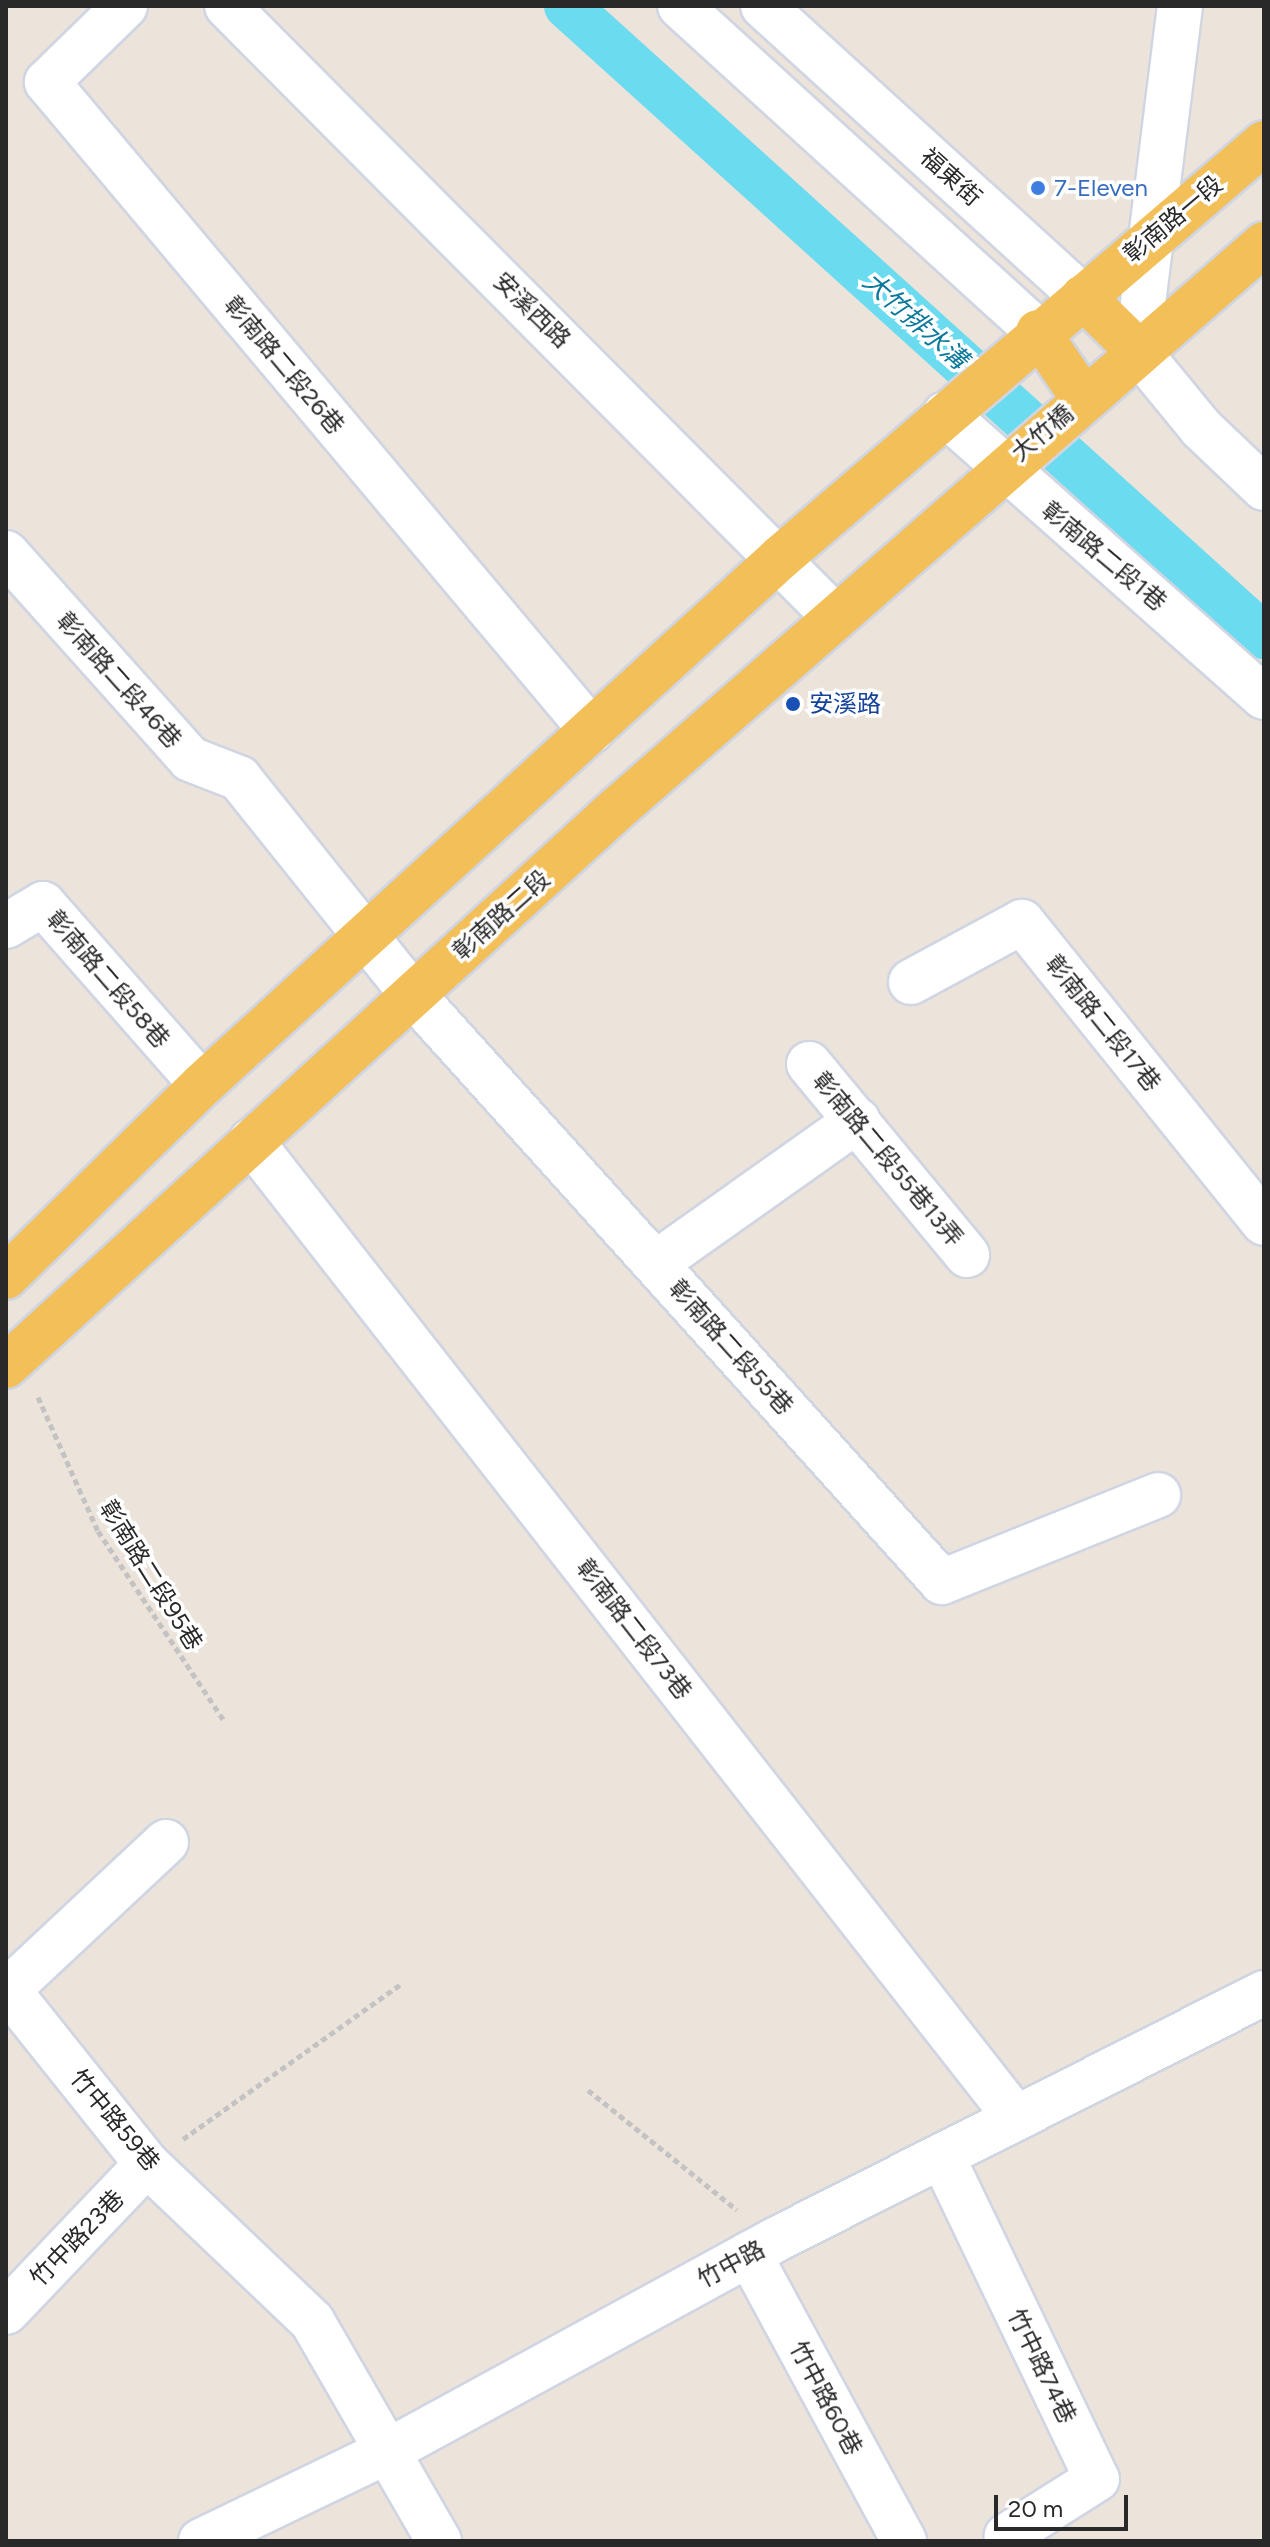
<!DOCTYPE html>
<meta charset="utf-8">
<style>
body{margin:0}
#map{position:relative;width:1270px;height:2547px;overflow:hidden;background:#ece3db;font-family:Figtree,"Noto Sans TC",sans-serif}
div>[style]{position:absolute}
.canal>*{height:46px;margin:-23px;padding:0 23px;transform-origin:23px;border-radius:23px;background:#6bdbf0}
.path>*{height:5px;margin-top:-2.5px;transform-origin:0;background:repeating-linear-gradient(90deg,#c3c3c3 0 6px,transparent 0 10px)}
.roads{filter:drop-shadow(2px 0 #d0d5e2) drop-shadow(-2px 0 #d0d5e2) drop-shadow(0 2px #d0d5e2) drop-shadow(0 -2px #d0d5e2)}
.minor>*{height:44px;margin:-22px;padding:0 22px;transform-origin:22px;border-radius:22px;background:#fff}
.major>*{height:44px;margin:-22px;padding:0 22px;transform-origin:22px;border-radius:22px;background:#f3bf59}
.dots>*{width:22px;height:22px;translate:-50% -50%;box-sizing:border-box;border:4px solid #fff;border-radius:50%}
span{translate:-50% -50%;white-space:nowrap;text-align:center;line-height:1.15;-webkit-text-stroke:7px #fff;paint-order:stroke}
.street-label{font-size:24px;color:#292929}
.shop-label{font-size:24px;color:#366cbe}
.left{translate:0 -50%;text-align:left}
.transit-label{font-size:24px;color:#164399}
.water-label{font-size:26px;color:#0b799b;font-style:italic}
.frame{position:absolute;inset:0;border:8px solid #292929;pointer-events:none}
.scale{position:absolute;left:994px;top:2495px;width:134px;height:36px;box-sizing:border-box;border:4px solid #292929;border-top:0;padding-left:10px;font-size:24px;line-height:28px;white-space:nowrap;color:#292929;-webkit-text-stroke:6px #fff;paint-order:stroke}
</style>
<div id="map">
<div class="canal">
<i style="left:567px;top:6px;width:940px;rotate:42.11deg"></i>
</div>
<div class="path">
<i style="left:38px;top:1397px;width:147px;rotate:65.9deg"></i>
<i style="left:98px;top:1531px;width:228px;rotate:56.4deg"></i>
<i style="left:588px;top:2090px;width:191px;rotate:38.8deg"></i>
<i style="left:183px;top:2139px;width:267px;rotate:-35.4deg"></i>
</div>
<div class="roads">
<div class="minor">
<i style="left:125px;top:6px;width:109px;rotate:135.7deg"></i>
<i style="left:47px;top:82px;width:847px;rotate:49.98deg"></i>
<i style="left:227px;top:6px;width:862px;rotate:45.14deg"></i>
<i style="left:680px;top:6px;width:484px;rotate:42.3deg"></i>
<i style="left:763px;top:6px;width:433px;rotate:42.3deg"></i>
<i style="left:1180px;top:6px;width:347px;rotate:97.1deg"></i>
<i style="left:1137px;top:350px;width:101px;rotate:50.6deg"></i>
<i style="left:1201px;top:428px;width:87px;rotate:43.6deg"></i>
<i style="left:945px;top:414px;width:426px;rotate:41.6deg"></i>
<i style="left:6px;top:553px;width:276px;rotate:48.2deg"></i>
<i style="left:190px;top:759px;width:53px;rotate:21.2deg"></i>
<i style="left:239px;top:778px;width:278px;rotate:51.3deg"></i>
<i style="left:413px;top:995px;width:790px;rotate:47.98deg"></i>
<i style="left:942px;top:1582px;width:233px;rotate:-21.9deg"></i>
<i style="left:6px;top:926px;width:43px;rotate:-30.7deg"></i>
<i style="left:43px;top:904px;width:241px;rotate:48.7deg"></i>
<i style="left:911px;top:982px;width:126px;rotate:-28.4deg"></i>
<i style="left:1022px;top:922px;width:386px;rotate:51.2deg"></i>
<i style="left:809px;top:1064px;width:248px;rotate:50.4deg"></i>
<i style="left:251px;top:1141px;width:1241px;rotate:51.94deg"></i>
<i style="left:656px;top:1263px;width:247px;rotate:-35.3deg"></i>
<i style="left:166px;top:1842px;width:216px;rotate:136.9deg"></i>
<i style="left:8px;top:1990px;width:223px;rotate:51.4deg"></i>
<i style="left:147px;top:2164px;width:228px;rotate:43.6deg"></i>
<i style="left:312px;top:2321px;width:254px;rotate:60deg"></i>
<i style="left:942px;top:2156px;width:358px;rotate:64.4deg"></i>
<i style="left:1097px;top:2479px;width:107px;rotate:147.7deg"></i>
<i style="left:749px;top:2254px;width:326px;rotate:61.6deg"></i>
<i style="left:6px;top:2312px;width:204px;rotate:-46.4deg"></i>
<i style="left:201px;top:2541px;width:210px;rotate:-25.7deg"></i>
<i style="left:390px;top:2450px;width:439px;rotate:-28.6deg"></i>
<i style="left:775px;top:2240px;width:548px;rotate:-26.8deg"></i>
</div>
<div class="major">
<i style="left:1083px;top:297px;width:76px;rotate:44.5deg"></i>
<i style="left:1038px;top:332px;width:80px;rotate:55.7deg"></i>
<i style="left:6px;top:1277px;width:274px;rotate:-44.4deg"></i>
<i style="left:202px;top:1085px;width:784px;rotate:-42.36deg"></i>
<i style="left:781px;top:557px;width:636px;rotate:-40.6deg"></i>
<i style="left:6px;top:1366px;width:828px;rotate:-42.36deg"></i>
<i style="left:618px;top:808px;width:858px;rotate:-41.12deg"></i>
</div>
</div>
<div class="dots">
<i style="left:1038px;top:188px;background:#3f7fe0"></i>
<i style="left:793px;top:704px;background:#1a4fb4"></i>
</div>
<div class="street-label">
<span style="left:951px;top:177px;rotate:42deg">福東街</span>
<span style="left:1173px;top:219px;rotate:-40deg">彰南路一段</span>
<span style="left:532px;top:310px;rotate:44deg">安溪西路</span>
<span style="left:284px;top:365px;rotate:50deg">彰南路二段26巷</span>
<span style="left:1042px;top:433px;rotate:-40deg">大竹橋</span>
<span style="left:1104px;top:556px;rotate:40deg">彰南路二段1巷</span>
<span style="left:119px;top:680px;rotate:48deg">彰南路二段46巷</span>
<span style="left:501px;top:915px;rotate:-42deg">彰南路二段</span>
<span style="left:108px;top:979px;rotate:49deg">彰南路二段58巷</span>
<span style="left:1103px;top:1023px;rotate:51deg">彰南路二段17巷</span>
<span style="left:888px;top:1159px;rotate:50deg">彰南路二段55巷13弄</span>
<span style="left:731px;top:1347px;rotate:48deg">彰南路二段55巷</span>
<span style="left:151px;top:1575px;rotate:58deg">彰南路二段95巷</span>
<span style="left:634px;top:1629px;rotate:52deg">彰南路二段73巷</span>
<span style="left:115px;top:2120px;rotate:50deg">竹中路59巷</span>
<span style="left:77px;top:2238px;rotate:-46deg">竹中路23巷</span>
<span style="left:731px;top:2264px;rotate:-28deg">竹中路</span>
<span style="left:1042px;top:2366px;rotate:64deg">竹中路74巷</span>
<span style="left:826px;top:2398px;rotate:62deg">竹中路60巷</span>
</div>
<div class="shop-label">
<span class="left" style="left:1054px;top:188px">7-Eleven</span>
</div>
<div class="transit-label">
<span class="left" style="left:809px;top:704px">安溪路</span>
</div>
<div class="water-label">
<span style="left:915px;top:321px;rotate:42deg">大竹排水溝</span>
</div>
<div class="frame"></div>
<div class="scale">20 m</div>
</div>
